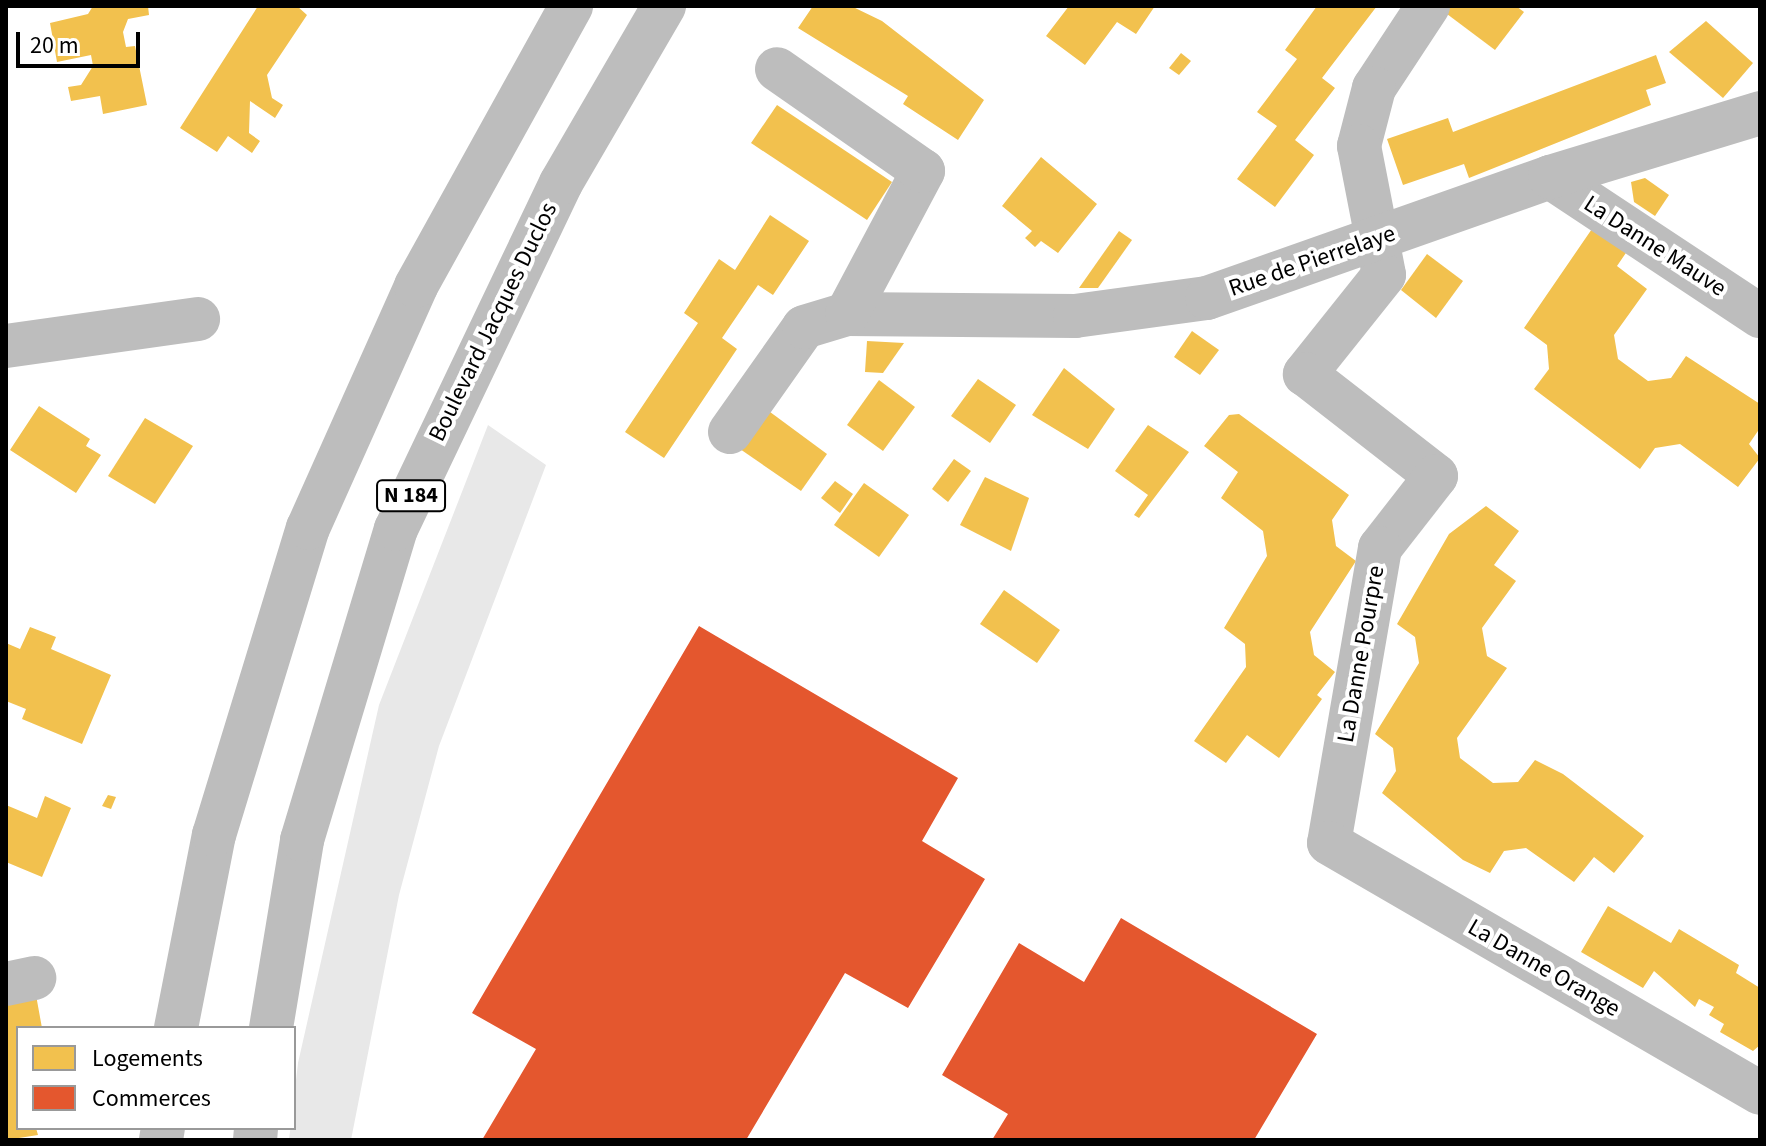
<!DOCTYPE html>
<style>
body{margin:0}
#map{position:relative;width:1766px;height:1146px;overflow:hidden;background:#fff;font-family:"Source Sans 3",sans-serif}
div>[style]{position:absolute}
.green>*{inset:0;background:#e8e8e8}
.homes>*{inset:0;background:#f2c14e}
.shops>*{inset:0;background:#e4572e}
.minor>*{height:44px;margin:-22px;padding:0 22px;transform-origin:22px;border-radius:22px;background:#bdbdbd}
.major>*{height:44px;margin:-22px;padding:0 22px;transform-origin:22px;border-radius:22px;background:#bdbdbd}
span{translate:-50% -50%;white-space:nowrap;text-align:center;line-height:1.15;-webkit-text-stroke:8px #fff;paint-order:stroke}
.shield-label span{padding:2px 6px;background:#fff;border:2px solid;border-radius:6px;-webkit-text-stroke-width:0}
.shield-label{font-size:22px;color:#000;font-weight:700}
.street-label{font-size:24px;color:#000}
.frame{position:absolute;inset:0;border:8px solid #000;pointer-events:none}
.legend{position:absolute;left:16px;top:1026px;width:280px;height:104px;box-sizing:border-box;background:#fff;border:2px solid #999;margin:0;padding:10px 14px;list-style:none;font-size:24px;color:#000}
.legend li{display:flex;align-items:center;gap:16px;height:40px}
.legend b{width:40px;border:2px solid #999}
.scale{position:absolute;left:16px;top:32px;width:124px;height:36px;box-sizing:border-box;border:4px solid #000;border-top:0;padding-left:10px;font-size:24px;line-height:28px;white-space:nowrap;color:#000;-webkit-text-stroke:6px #fff;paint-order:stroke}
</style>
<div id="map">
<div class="green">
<i style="clip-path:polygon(488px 425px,546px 465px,439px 746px,399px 895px,351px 1140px,289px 1140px,298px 1063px,379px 705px)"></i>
</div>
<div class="homes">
<i style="clip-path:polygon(93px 6px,148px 6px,149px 15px,128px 19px,123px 32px,126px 47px,135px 46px,147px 105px,103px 114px,100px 96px,71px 101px,68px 87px,81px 85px,93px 66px,91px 55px,57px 62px,50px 23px,88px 14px)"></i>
<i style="clip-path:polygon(258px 6px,297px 6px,307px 15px,267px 75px,272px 98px,283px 105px,275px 118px,250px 101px,249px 133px,260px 141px,252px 153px,228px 136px,217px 152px,180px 128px)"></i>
<i style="clip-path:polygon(813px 6px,851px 6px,882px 21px,984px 100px,958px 140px,903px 104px,908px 96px,798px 28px)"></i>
<i style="clip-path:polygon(1069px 6px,1155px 6px,1136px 34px,1117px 22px,1085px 65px,1046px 36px)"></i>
<i style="clip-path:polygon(1317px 6px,1377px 6px,1322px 78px,1335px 88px,1295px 140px,1314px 155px,1275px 207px,1237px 179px,1277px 126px,1257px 112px,1297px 59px,1285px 50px)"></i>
<i style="clip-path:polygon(1446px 6px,1516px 6px,1524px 12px,1495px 50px,1443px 11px)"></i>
<i style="clip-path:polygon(1706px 21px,1753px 63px,1723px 98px,1669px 52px)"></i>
<i style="clip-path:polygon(1181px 53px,1191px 61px,1179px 75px,1169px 68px)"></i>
<i style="clip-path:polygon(1656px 55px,1666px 83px,1646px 90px,1651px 105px,1469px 178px,1464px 164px,1403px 185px,1387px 139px,1448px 118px,1453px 132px)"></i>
<i style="clip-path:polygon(777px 105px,892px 182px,867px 220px,751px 143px)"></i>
<i style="clip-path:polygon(1041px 157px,1097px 204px,1058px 253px,1041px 241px,1035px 247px,1025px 238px,1032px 231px,1002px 206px)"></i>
<i style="clip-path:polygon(1645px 178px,1669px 195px,1655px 216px,1634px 202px,1631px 182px)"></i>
<i style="clip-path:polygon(770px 215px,809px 241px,773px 295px,758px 285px,722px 338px,737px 349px,664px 458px,625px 432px,698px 323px,684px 313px,719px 259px,735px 270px)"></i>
<i style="clip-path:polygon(1596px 223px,1630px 247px,1617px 266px,1647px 289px,1614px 335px,1618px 359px,1648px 381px,1671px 378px,1686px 356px,1760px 404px,1760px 428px,1749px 444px,1760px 458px,1738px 487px,1680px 444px,1655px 448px,1640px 469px,1534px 389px,1549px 369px,1547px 345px,1524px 328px)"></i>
<i style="clip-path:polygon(1119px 231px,1132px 240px,1098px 288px,1079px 288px)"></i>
<i style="clip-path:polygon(1427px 254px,1463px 281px,1436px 318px,1401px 290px)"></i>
<i style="clip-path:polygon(1192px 331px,1219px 350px,1200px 375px,1174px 357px)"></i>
<i style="clip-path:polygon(867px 341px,904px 343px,883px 373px,865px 372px)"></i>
<i style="clip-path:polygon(1064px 368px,1115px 409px,1088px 449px,1032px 415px)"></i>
<i style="clip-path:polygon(978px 379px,1016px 405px,990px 443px,951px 416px)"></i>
<i style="clip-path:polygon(879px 380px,915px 407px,883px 451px,847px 425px)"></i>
<i style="clip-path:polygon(39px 406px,90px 439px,86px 446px,101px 455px,76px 493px,10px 450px)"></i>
<i style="clip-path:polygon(766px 409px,827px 454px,801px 491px,740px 449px)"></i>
<i style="clip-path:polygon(1239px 414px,1349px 495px,1332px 520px,1336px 546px,1356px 561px,1310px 632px,1314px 655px,1335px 672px,1317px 695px,1322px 699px,1279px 758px,1247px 735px,1226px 763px,1194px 741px,1246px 667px,1245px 644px,1224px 628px,1267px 556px,1263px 531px,1221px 498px,1238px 472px,1204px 446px,1229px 415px)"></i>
<i style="clip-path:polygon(145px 418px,193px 446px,155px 504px,108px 476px)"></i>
<i style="clip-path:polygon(1148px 425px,1189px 452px,1139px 518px,1134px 515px,1148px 495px,1115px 471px)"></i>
<i style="clip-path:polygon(954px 459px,971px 471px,948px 502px,932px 489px)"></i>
<i style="clip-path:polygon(985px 477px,1029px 498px,1011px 551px,960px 525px)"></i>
<i style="clip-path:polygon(835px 481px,853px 494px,840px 513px,821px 498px)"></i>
<i style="clip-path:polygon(864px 483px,909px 515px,879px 557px,834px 525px)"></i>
<i style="clip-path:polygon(1486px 506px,1519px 531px,1494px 565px,1516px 581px,1482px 628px,1487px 656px,1507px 668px,1457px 738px,1460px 758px,1493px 783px,1518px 782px,1535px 760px,1563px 774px,1644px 836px,1614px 873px,1594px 857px,1574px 882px,1526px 848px,1504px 851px,1490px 873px,1463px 860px,1382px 793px,1396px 771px,1393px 748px,1375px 734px,1419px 663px,1415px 637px,1397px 624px,1449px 534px)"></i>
<i style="clip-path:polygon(1004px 590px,1060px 630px,1037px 663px,980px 624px)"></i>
<i style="clip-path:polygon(30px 627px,56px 637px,51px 649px,111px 675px,82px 744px,22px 719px,26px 709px,6px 701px,6px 643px,20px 649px)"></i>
<i style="clip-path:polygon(108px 795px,116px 797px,111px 809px,102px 806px)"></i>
<i style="clip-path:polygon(45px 796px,71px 808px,42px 877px,6px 862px,6px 805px,37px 818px)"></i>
<i style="clip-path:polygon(1608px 906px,1671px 943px,1679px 929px,1739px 965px,1736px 973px,1760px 988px,1760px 1045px,1753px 1051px,1720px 1032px,1724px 1024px,1709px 1015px,1714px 1007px,1699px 999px,1695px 1007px,1654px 971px,1643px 988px,1581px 952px)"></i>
<i style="clip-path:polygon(36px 995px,42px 1028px,18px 1028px,18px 1128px,36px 1128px,38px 1135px,6px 1140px,6px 1001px)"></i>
</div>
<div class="shops">
<i style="clip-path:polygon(699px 626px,958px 778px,922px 841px,985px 879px,908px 1008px,845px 973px,746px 1140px,482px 1140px,536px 1049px,472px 1013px)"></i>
<i style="clip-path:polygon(1121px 918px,1317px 1034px,1254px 1140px,992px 1140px,1008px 1114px,942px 1075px,1019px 943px,1084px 982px)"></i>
</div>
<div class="minor">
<i style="left:1428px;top:6px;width:98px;rotate:123.4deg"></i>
<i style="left:1374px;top:88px;width:60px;rotate:104.5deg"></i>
<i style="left:1359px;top:146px;width:131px;rotate:79deg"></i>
<i style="left:1384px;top:275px;width:127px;rotate:128.6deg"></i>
<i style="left:1305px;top:374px;width:166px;rotate:37.9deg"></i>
<i style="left:1436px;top:476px;width:91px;rotate:127.9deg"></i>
<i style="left:1380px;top:548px;width:299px;rotate:99.8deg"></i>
<i style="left:1329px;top:843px;width:498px;rotate:30.1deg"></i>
<i style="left:1550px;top:177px;width:252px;rotate:33.5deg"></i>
<i style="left:847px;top:314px;width:228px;rotate:0.5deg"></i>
<i style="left:1075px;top:316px;width:133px;rotate:-7.8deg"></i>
<i style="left:1207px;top:298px;width:364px;rotate:-19.4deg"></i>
<i style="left:1550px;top:177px;width:220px;rotate:-16.9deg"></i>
<i style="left:6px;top:346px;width:194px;rotate:-8deg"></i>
<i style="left:730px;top:432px;width:128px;rotate:-54.8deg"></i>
<i style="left:804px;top:327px;width:45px;rotate:-16.8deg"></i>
<i style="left:847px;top:314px;width:162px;rotate:-62deg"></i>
<i style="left:923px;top:171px;width:178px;rotate:-145.1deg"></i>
<i style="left:6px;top:984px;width:29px;rotate:-12deg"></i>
</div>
<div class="major">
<i style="left:176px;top:1028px;width:197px;rotate:-78.9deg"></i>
<i style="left:214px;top:835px;width:321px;rotate:-73deg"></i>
<i style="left:308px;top:528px;width:265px;rotate:-65.9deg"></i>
<i style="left:416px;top:286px;width:320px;rotate:-61deg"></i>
<i style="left:271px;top:1028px;width:191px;rotate:-80.6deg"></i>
<i style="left:302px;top:840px;width:325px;rotate:-73.2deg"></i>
<i style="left:396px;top:529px;width:383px;rotate:-64.5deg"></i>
<i style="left:561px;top:183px;width:205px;rotate:-59.8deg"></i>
<i style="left:161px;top:1140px;width:12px;rotate:-81deg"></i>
<i style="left:255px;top:1140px;width:12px;rotate:-85deg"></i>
</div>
<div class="shield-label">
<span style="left:411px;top:496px">N 184</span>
</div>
<div class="street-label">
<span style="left:1655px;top:246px;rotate:33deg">La Danne Mauve</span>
<span style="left:1312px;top:261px;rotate:-19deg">Rue de Pierrelaye</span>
<span style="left:493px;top:322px;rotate:-64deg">Boulevard Jacques Duclos</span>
<span style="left:1361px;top:654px;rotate:-80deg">La Danne Pourpre</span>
<span style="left:1544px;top:968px;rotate:30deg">La Danne Orange</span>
</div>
<div class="frame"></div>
<ul class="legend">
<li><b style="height:22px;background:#f2c14e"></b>Logements</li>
<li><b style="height:22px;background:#e4572e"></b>Commerces</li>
</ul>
<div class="scale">20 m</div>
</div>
